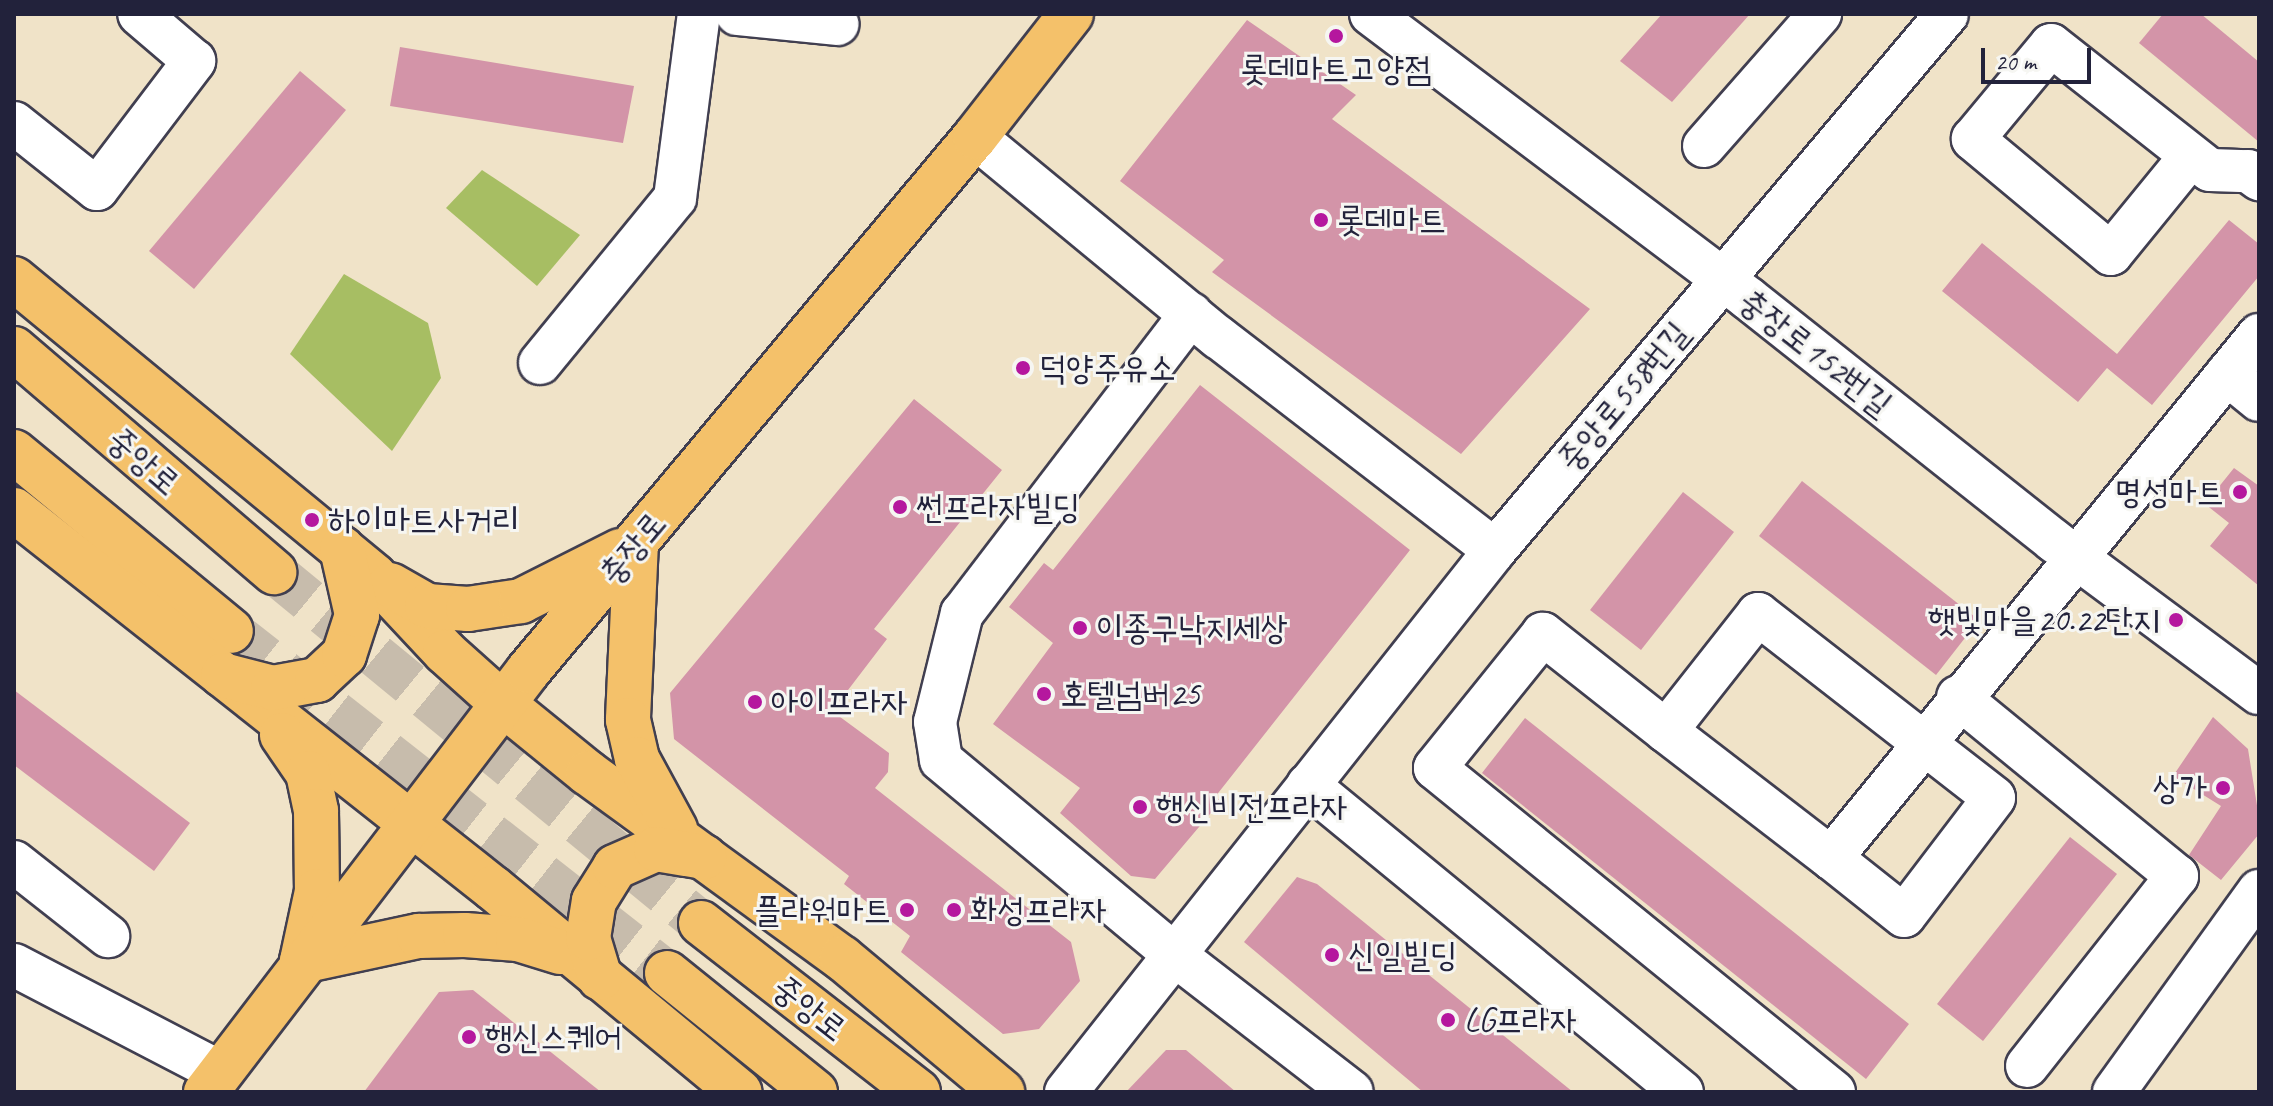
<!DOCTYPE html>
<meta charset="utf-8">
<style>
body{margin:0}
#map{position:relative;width:2273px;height:1106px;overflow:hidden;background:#f0e3c8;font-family:Caveat,"Poor Story",sans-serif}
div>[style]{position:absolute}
.green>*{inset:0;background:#a7be63}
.building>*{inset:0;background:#d394a8}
.major-tunnel>*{height:44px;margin-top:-22px;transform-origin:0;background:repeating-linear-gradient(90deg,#c7bcac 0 44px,transparent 0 66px)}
.roads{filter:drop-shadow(2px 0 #413f50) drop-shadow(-2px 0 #413f50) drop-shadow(0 2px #413f50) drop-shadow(0 -2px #413f50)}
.minor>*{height:42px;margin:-21px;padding:0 21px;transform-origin:21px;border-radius:21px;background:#fff}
.major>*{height:44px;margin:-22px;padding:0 22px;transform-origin:22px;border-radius:22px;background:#f4c16a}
.dots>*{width:22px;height:22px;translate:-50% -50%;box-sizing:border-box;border:4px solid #f6f6f2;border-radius:50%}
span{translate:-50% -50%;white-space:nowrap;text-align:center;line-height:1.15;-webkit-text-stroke:6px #f6f6f2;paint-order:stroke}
.poi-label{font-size:34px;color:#22223b}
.left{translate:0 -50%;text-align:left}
.right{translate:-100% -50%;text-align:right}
.street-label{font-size:34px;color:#22223b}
.frame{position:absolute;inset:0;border:16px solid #22223b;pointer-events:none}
.scale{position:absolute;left:1981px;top:48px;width:110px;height:36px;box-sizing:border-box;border:4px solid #22223b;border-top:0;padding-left:10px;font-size:24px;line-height:28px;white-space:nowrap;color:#22223b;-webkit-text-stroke:6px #f6f6f2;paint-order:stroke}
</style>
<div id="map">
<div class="green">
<i style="clip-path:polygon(482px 170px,580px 235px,537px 286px,446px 208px)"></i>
<i style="clip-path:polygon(344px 274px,428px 323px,441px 378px,392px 451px,290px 354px)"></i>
</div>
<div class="building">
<i style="clip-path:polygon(1662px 14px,1750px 14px,1672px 102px,1620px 61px)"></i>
<i style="clip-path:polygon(2163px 14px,2201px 14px,2259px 62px,2259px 142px,2139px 43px)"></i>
<i style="clip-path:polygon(1247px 20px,1356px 95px,1332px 119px,1590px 309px,1461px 454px,1212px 272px,1224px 260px,1120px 181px)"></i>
<i style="clip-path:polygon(400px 47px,634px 86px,623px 143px,390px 106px)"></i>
<i style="clip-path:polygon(300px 71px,346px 110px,194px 289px,149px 251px)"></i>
<i style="clip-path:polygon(2229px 220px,2259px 244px,2259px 276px,2152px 405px,2107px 368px,2078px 402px,1942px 291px,1982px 243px,2117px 354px)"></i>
<i style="clip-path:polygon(1200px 385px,1410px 550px,1215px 797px,1221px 801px,1155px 879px,1131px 876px,1060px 813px,1080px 788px,993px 724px,1053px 643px,1009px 607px,1044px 563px,1053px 570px)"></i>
<i style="clip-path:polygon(914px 399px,1002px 470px,874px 629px,887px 639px,832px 711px,889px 753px,888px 772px,875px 788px,1071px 942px,1080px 981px,1039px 1029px,1003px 1034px,901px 952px,910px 936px,844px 884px,849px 876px,674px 739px,670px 693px)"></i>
<i style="clip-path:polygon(2234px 468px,2259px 486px,2259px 586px,2210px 546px,2229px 523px,2205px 504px)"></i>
<i style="clip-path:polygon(1802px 481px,1979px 620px,1936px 675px,1759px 536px)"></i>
<i style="clip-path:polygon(1683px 492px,1734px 532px,1641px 650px,1590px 610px)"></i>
<i style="clip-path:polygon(14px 690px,190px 823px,154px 871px,14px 765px)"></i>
<i style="clip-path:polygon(2213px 717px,2248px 749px,2259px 818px,2259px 834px,2221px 880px,2189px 855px,2221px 806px,2173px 776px)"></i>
<i style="clip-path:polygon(1525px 718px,1909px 1024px,1866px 1079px,1482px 773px)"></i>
<i style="clip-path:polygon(2070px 837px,2117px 874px,1983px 1041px,1937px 1004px)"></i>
<i style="clip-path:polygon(1297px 877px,1317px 884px,1573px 1092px,1423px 1092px,1244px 942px)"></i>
<i style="clip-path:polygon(473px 990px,601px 1092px,364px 1092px,439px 992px)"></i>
<i style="clip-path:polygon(1166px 1050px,1186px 1050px,1236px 1092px,1126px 1092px)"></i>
</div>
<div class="major-tunnel">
<i style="left:274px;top:572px;width:553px;rotate:39.42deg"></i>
<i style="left:231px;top:631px;width:554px;rotate:38.11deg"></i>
</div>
<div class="roads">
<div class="minor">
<i style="left:737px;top:14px;width:101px;rotate:5.7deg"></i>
<i style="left:1371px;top:14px;width:473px;rotate:37deg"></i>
<i style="left:1749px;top:299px;width:389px;rotate:38.4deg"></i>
<i style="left:2054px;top:541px;width:255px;rotate:36.6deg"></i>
<i style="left:14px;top:123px;width:106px;rotate:38.5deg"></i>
<i style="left:97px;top:189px;width:161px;rotate:-52.8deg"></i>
<i style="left:194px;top:61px;width:72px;rotate:-139.5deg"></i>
<i style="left:975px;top:137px;width:315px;rotate:39.5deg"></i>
<i style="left:1218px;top:337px;width:349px;rotate:37.6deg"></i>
<i style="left:1704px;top:146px;width:176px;rotate:-48.7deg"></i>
<i style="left:2190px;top:157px;width:125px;rotate:129.2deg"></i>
<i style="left:2111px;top:254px;width:180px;rotate:-140.2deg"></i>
<i style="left:1973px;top:139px;width:122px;rotate:-50.3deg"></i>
<i style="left:2051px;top:45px;width:202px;rotate:38.2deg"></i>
<i style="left:2210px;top:170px;width:38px;rotate:2deg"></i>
<i style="left:2248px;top:171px;width:14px;rotate:36deg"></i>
<i style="left:1191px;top:314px;width:377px;rotate:127.4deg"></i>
<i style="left:962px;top:613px;width:112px;rotate:103.9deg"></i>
<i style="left:935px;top:722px;width:38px;rotate:81deg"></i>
<i style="left:941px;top:760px;width:306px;rotate:39.8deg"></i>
<i style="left:1176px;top:956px;width:222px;rotate:37.7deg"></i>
<i style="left:540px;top:363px;width:213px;rotate:-50.7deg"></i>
<i style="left:675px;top:198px;width:186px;rotate:-82.6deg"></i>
<i style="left:2227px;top:374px;width:41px;rotate:39.1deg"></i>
<i style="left:1958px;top:697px;width:283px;rotate:39.3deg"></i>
<i style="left:2177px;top:876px;width:242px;rotate:128.3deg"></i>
<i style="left:1666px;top:731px;width:149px;rotate:-51.8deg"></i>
<i style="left:1758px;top:614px;width:299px;rotate:37.9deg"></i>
<i style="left:1994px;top:798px;width:148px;rotate:127.3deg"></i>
<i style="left:1904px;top:916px;width:93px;rotate:-141.5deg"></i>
<i style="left:1831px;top:858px;width:208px;rotate:-142.4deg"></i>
<i style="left:1666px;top:731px;width:157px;rotate:-141.7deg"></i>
<i style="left:1543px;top:634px;width:172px;rotate:128.9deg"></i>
<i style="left:1435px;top:768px;width:514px;rotate:39.08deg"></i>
<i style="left:1308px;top:785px;width:484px;rotate:39.4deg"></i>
<i style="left:1831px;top:858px;width:676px;rotate:-50.7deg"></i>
<i style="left:14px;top:862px;width:120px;rotate:38.2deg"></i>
<i style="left:14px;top:965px;width:230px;rotate:27.5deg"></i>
<i style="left:1066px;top:1092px;width:691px;rotate:-51.64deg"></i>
<i style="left:1495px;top:550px;width:701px;rotate:-49.86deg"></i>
<i style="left:2114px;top:1092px;width:248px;rotate:-54.2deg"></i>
</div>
<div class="major">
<i style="left:14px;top:279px;width:467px;rotate:39.5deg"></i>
<i style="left:374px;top:576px;width:104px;rotate:46.9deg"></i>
<i style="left:445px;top:652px;width:78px;rotate:41.9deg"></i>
<i style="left:503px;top:704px;width:109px;rotate:39.1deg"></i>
<i style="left:588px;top:773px;width:314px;rotate:36.1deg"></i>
<i style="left:842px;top:958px;width:209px;rotate:39.9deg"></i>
<i style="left:14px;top:349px;width:343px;rotate:40.6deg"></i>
<i style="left:14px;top:452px;width:281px;rotate:39.5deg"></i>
<i style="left:14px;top:510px;width:610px;rotate:38.28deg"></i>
<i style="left:493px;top:888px;width:320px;rotate:39.6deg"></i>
<i style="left:636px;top:542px;width:178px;rotate:92.6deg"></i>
<i style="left:628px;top:720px;width:40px;rotate:77deg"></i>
<i style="left:637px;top:759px;width:80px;rotate:61.5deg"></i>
<i style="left:390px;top:585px;width:43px;rotate:29.6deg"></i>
<i style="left:427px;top:606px;width:41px;rotate:4.2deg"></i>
<i style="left:468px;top:609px;width:54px;rotate:-8.6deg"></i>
<i style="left:521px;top:601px;width:111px;rotate:-26.8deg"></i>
<i style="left:223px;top:675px;width:52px;rotate:14.6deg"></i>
<i style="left:273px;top:688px;width:45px;rotate:-10.3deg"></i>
<i style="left:317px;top:680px;width:37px;rotate:-43deg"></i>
<i style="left:344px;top:655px;width:42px;rotate:-72deg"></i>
<i style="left:357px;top:615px;width:68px;rotate:-102.8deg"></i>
<i style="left:282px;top:735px;width:46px;rotate:55.6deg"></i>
<i style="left:308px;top:773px;width:39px;rotate:78deg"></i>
<i style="left:316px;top:811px;width:80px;rotate:89.3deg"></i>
<i style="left:317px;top:891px;width:72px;rotate:102.1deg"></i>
<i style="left:302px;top:961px;width:120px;rotate:-12.1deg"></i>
<i style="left:419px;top:936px;width:46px;rotate:-1.2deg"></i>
<i style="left:465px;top:935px;width:53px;rotate:4.3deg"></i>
<i style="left:518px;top:939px;width:44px;rotate:17.2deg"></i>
<i style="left:701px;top:923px;width:275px;rotate:37.9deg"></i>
<i style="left:667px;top:973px;width:190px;rotate:38.8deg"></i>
<i style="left:600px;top:978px;width:42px;rotate:-106.7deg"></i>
<i style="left:588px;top:938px;width:37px;rotate:-81deg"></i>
<i style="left:594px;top:901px;width:40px;rotate:-58deg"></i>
<i style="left:615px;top:867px;width:45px;rotate:-23.7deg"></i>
<i style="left:656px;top:849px;width:49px;rotate:9.5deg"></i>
<i style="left:206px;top:1092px;width:530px;rotate:-52.59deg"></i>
<i style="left:528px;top:671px;width:696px;rotate:-50.07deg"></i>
<i style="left:975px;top:137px;width:156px;rotate:-52deg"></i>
</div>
</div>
<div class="dots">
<i style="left:1336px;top:36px;background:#b5179e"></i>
<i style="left:1321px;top:220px;background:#b5179e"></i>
<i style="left:1023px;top:368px;background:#b5179e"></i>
<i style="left:2240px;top:492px;background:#b5179e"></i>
<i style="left:900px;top:507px;background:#b5179e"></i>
<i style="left:312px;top:520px;background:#b5179e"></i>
<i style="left:2176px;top:620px;background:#b5179e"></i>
<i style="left:1080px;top:628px;background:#b5179e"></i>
<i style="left:1044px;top:694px;background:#b5179e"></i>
<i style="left:755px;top:702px;background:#b5179e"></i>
<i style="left:2223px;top:788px;background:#b5179e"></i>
<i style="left:1140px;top:807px;background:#b5179e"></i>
<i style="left:907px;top:910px;background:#b5179e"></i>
<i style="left:954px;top:910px;background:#b5179e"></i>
<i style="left:1332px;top:955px;background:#b5179e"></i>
<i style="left:1448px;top:1020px;background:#b5179e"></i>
<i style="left:469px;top:1037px;background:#b5179e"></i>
</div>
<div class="poi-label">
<span style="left:1336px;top:69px">롯데마트고양점</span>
<span class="left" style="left:1337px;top:220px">롯데마트</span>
<span class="left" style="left:1039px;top:368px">덕양주유소</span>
<span class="right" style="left:2224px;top:492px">명성마트</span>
<span class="left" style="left:916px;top:507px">썬프라자빌딩</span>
<span class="left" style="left:328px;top:520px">하이마트사거리</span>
<span class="right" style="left:2160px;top:620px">햇빛마을20.22단지</span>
<span class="left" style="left:1096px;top:628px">이종구낙지세상</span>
<span class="left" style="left:1060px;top:694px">호텔넘버25</span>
<span class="left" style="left:771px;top:702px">아이프라자</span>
<span class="right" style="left:2207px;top:788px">상가</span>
<span class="left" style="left:1156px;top:807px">행신비전프라자</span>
<span class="right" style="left:891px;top:910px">플라워마트</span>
<span class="left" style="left:970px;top:910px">화성프라자</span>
<span class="left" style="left:1348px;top:955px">신일빌딩</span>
<span class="left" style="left:1464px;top:1020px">LG프라자</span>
<span class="left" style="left:485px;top:1037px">행신스퀘어</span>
</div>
<div class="street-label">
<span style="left:1816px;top:352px;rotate:38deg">충장로152번길</span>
<span style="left:1623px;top:396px;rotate:-50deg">중앙로558번길</span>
<span style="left:144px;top:461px;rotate:41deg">중앙로</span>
<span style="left:632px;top:548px;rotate:-50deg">충장로</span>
<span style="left:810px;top:1008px;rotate:38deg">중앙로</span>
</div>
<div class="frame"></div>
<div class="scale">20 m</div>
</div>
